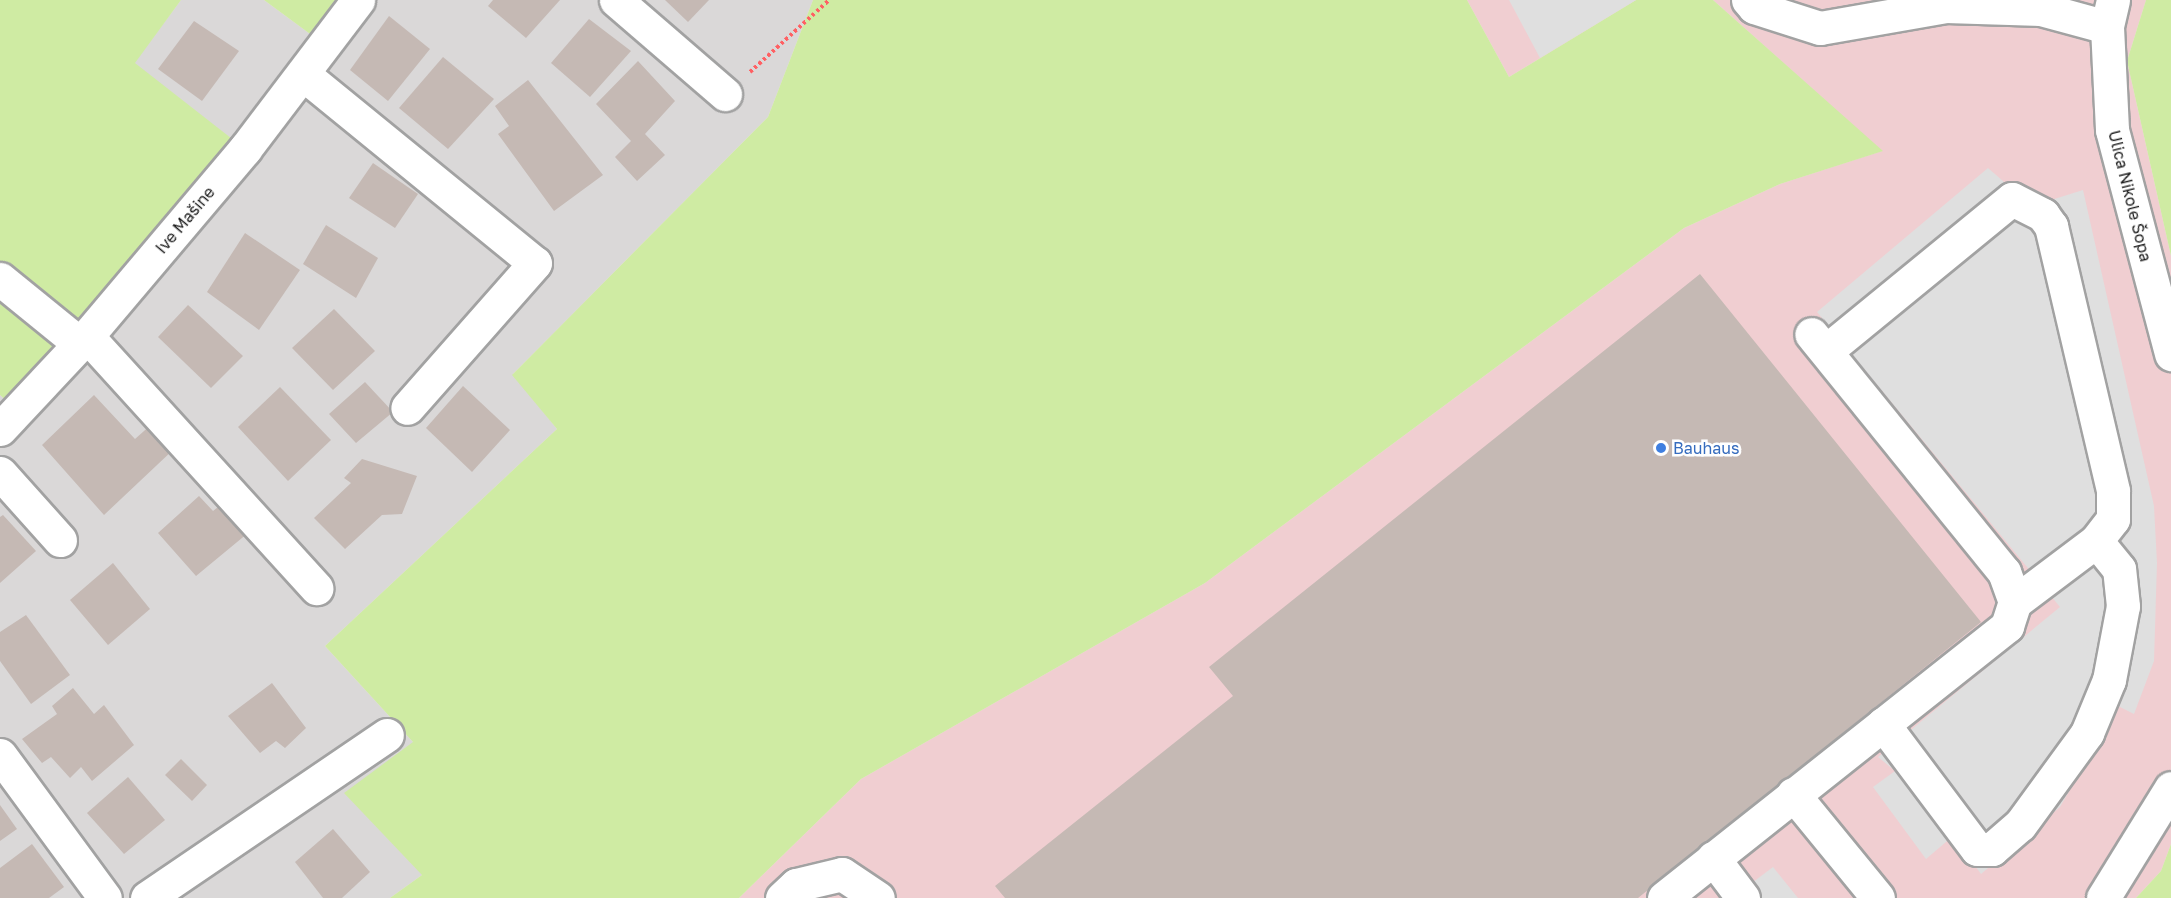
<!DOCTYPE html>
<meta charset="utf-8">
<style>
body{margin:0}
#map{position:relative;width:2171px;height:898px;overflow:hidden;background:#eee7e0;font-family:"Golos Text",sans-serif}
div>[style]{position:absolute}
.residential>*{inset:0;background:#dad8d8}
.commercial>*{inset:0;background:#f0ced1}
.grass>*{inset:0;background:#cfeba3}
.parking>*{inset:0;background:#dfdfdf}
.building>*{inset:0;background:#c5b9b4}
.path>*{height:4px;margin-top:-2px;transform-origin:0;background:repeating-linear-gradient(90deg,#ff6063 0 3px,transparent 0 6px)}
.roads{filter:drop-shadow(2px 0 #a2a2a2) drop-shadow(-2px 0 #a2a2a2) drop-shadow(0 2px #a2a2a2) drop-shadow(0 -2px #a2a2a2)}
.minor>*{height:33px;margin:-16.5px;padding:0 16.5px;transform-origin:16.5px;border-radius:16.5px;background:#fff}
.dots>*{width:16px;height:16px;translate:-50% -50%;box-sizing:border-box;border:3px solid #fff;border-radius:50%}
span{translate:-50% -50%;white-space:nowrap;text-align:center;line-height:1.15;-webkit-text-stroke:5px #fff;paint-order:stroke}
.street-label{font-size:16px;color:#1b1b1b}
.shop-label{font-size:16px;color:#366cbe}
.left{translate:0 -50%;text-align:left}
</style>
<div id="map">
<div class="residential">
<i style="clip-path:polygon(181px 0,264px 0,325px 45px,358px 0,813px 0,768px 117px,513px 374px,557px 429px,325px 646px,413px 742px,422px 875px,390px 898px,0 898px,0 395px,19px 412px,244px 149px,134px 63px)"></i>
</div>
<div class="commercial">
<i style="clip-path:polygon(1467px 0,1636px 0,1509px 77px)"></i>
<i style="clip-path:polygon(1713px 0,2146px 0,2127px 61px,2171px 256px,2171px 844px,2161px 871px,2136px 898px,739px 898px,861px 779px,1205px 583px,1684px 228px,1780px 184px,1882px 151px)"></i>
</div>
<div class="grass">
<i style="clip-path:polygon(0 0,181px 0,135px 63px,245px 149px,19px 412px,0 395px)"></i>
<i style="clip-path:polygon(264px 0,358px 0,325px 45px)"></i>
<i style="clip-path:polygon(813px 0,1467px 0,1509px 77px,1636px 0,1713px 0,1883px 151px,1780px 184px,1684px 228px,1205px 583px,861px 779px,739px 898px,390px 898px,422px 875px,344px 793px,413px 742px,325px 646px,557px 429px,512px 375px,768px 117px)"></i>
<i style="clip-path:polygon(2146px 0,2171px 0,2171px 256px,2127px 61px)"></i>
<i style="clip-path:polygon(2171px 844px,2171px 898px,2136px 898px,2161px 871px)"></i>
</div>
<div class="parking">
<i style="clip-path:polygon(1509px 0,1636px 0,1540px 58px)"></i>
<i style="clip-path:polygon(1988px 168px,2011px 188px,2048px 201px,2083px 190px,2154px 506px,2157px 563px,2154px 661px,2134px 714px,2118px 706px,2060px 807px,1981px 874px,1953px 836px,1926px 859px,1873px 787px,1895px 771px,1878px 757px,2060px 607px,1817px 312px)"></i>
<i style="clip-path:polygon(1773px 867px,1798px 898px,1732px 898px)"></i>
</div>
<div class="building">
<i style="clip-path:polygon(493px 0,560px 0,526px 38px,488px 6px)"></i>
<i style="clip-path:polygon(665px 0,709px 0,688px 22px)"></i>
<i style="clip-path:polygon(389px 16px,430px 49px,388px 101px,350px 70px)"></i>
<i style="clip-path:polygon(589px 19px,631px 51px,590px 97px,551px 63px)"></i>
<i style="clip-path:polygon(194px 21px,239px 51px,202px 101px,158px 69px)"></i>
<i style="clip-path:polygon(443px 57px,494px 99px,448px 149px,399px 108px)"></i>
<i style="clip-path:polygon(638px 61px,675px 101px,645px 134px,665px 155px,637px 181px,615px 157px,631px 141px,596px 104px)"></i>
<i style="clip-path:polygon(528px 80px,603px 175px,554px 211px,498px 134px,509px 126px,495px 106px)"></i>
<i style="clip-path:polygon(373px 163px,418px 194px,395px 228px,349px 198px)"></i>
<i style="clip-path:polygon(326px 225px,378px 258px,356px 298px,303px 264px)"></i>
<i style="clip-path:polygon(245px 233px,300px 270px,259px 330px,207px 292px)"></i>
<i style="clip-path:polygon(1700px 274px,1981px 622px,1638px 898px,1005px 898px,995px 886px,1233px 696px,1209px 667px)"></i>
<i style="clip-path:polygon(188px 305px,243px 356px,211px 388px,158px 337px)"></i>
<i style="clip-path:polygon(334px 309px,375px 351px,333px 390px,292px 348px)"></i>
<i style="clip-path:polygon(365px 382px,393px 412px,356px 443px,329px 414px)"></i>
<i style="clip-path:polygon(463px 386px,510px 430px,472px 472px,426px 428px)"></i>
<i style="clip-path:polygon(280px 387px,331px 440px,288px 481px,238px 427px)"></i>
<i style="clip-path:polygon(94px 395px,135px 439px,153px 423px,174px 449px,104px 515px,42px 445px)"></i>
<i style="clip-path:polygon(362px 459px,417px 476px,402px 514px,382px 515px,345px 549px,314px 518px,351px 483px,344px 478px)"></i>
<i style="clip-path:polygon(199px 496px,213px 511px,223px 503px,248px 533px,196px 576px,158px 533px)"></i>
<i style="clip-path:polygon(3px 515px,36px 551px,0 583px,0 517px)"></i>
<i style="clip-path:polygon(113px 563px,150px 609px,108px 645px,70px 600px)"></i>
<i style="clip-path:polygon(26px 615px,70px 675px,31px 704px,0 661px,0 632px)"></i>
<i style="clip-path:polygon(272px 683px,306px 728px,285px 748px,276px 741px,260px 753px,228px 716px)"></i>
<i style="clip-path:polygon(73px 688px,94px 714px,104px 705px,134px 745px,92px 781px,81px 767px,70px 778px,51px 757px,42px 763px,22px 739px,57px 714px,52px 706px)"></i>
<i style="clip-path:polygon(181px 759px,207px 785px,192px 801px,165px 775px)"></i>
<i style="clip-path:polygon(128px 777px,165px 820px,124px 854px,87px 813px)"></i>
<i style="clip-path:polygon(0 805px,17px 829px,0 841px)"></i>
<i style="clip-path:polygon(333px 829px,370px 872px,342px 898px,323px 898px,295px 862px)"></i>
<i style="clip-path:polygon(32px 844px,64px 887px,49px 898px,0 898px,0 868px)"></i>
</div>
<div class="path">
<i style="left:750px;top:72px;width:107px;rotate:-42.3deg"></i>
</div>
<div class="roads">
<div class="minor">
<i style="left:616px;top:0;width:144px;rotate:40.8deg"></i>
<i style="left:1748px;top:0;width:9px;rotate:49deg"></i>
<i style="left:1754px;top:7px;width:69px;rotate:17.7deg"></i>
<i style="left:1820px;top:28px;width:128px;rotate:-9.9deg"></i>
<i style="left:1946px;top:6px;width:95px;rotate:1.8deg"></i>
<i style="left:2041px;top:9px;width:68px;rotate:15.3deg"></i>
<i style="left:2113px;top:0;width:28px;rotate:103deg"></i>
<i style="left:2107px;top:27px;width:103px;rotate:87.2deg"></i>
<i style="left:2112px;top:130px;width:232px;rotate:75.2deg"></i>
<i style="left:303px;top:74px;width:299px;rotate:39.2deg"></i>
<i style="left:535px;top:263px;width:193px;rotate:131.4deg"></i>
<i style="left:0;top:279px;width:103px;rotate:39.1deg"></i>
<i style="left:87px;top:336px;width:341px;rotate:47.7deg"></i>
<i style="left:1826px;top:351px;width:240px;rotate:-39.3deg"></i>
<i style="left:2012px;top:199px;width:35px;rotate:27deg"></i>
<i style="left:2043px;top:215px;width:14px;rotate:54deg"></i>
<i style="left:2051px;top:226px;width:272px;rotate:76.8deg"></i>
<i style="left:2113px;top:491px;width:28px;rotate:90deg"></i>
<i style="left:2113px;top:519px;width:28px;rotate:128deg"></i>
<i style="left:2096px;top:541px;width:101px;rotate:143deg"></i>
<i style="left:0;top:429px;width:127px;rotate:-46.9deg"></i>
<i style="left:87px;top:336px;width:245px;rotate:-49.8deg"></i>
<i style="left:245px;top:149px;width:187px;rotate:-52.8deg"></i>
<i style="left:0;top:473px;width:90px;rotate:48.2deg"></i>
<i style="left:1883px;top:724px;width:156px;rotate:53.1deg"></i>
<i style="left:1977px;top:849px;width:15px"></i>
<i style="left:1992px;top:849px;width:37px;rotate:-41deg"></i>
<i style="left:2020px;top:825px;width:114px;rotate:-53.9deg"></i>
<i style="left:2087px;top:733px;width:57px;rotate:-67.5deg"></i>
<i style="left:2109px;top:680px;width:75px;rotate:-79.3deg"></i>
<i style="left:2123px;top:606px;width:37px;rotate:-96deg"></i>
<i style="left:2119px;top:569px;width:36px;rotate:-129deg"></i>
<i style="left:0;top:755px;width:177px;rotate:53.7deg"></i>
<i style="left:1793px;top:794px;width:134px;rotate:50.7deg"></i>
<i style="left:1713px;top:858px;width:50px;rotate:53.1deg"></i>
<i style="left:147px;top:898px;width:290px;rotate:-34.2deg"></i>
<i style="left:782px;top:898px;width:19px;rotate:-43deg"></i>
<i style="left:796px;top:885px;width:47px;rotate:-13.4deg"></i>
<i style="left:842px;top:874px;width:43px;rotate:33.7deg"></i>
<i style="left:1664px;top:898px;width:438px;rotate:-38.4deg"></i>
<i style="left:2007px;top:626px;width:25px;rotate:-72deg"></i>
<i style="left:2015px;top:602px;width:32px;rotate:-110deg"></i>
<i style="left:2004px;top:572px;width:306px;rotate:-129deg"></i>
<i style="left:2103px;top:898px;width:129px;rotate:-58.3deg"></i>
</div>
</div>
<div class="dots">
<i style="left:1661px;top:448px;background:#3f7fe0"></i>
</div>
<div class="street-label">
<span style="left:2130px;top:196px;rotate:76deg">Ulica Nikole Šopa</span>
<span style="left:185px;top:220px;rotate:-50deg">Ive Mašine</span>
</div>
<div class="shop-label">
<span class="left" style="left:1673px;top:448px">Bauhaus</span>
</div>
</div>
